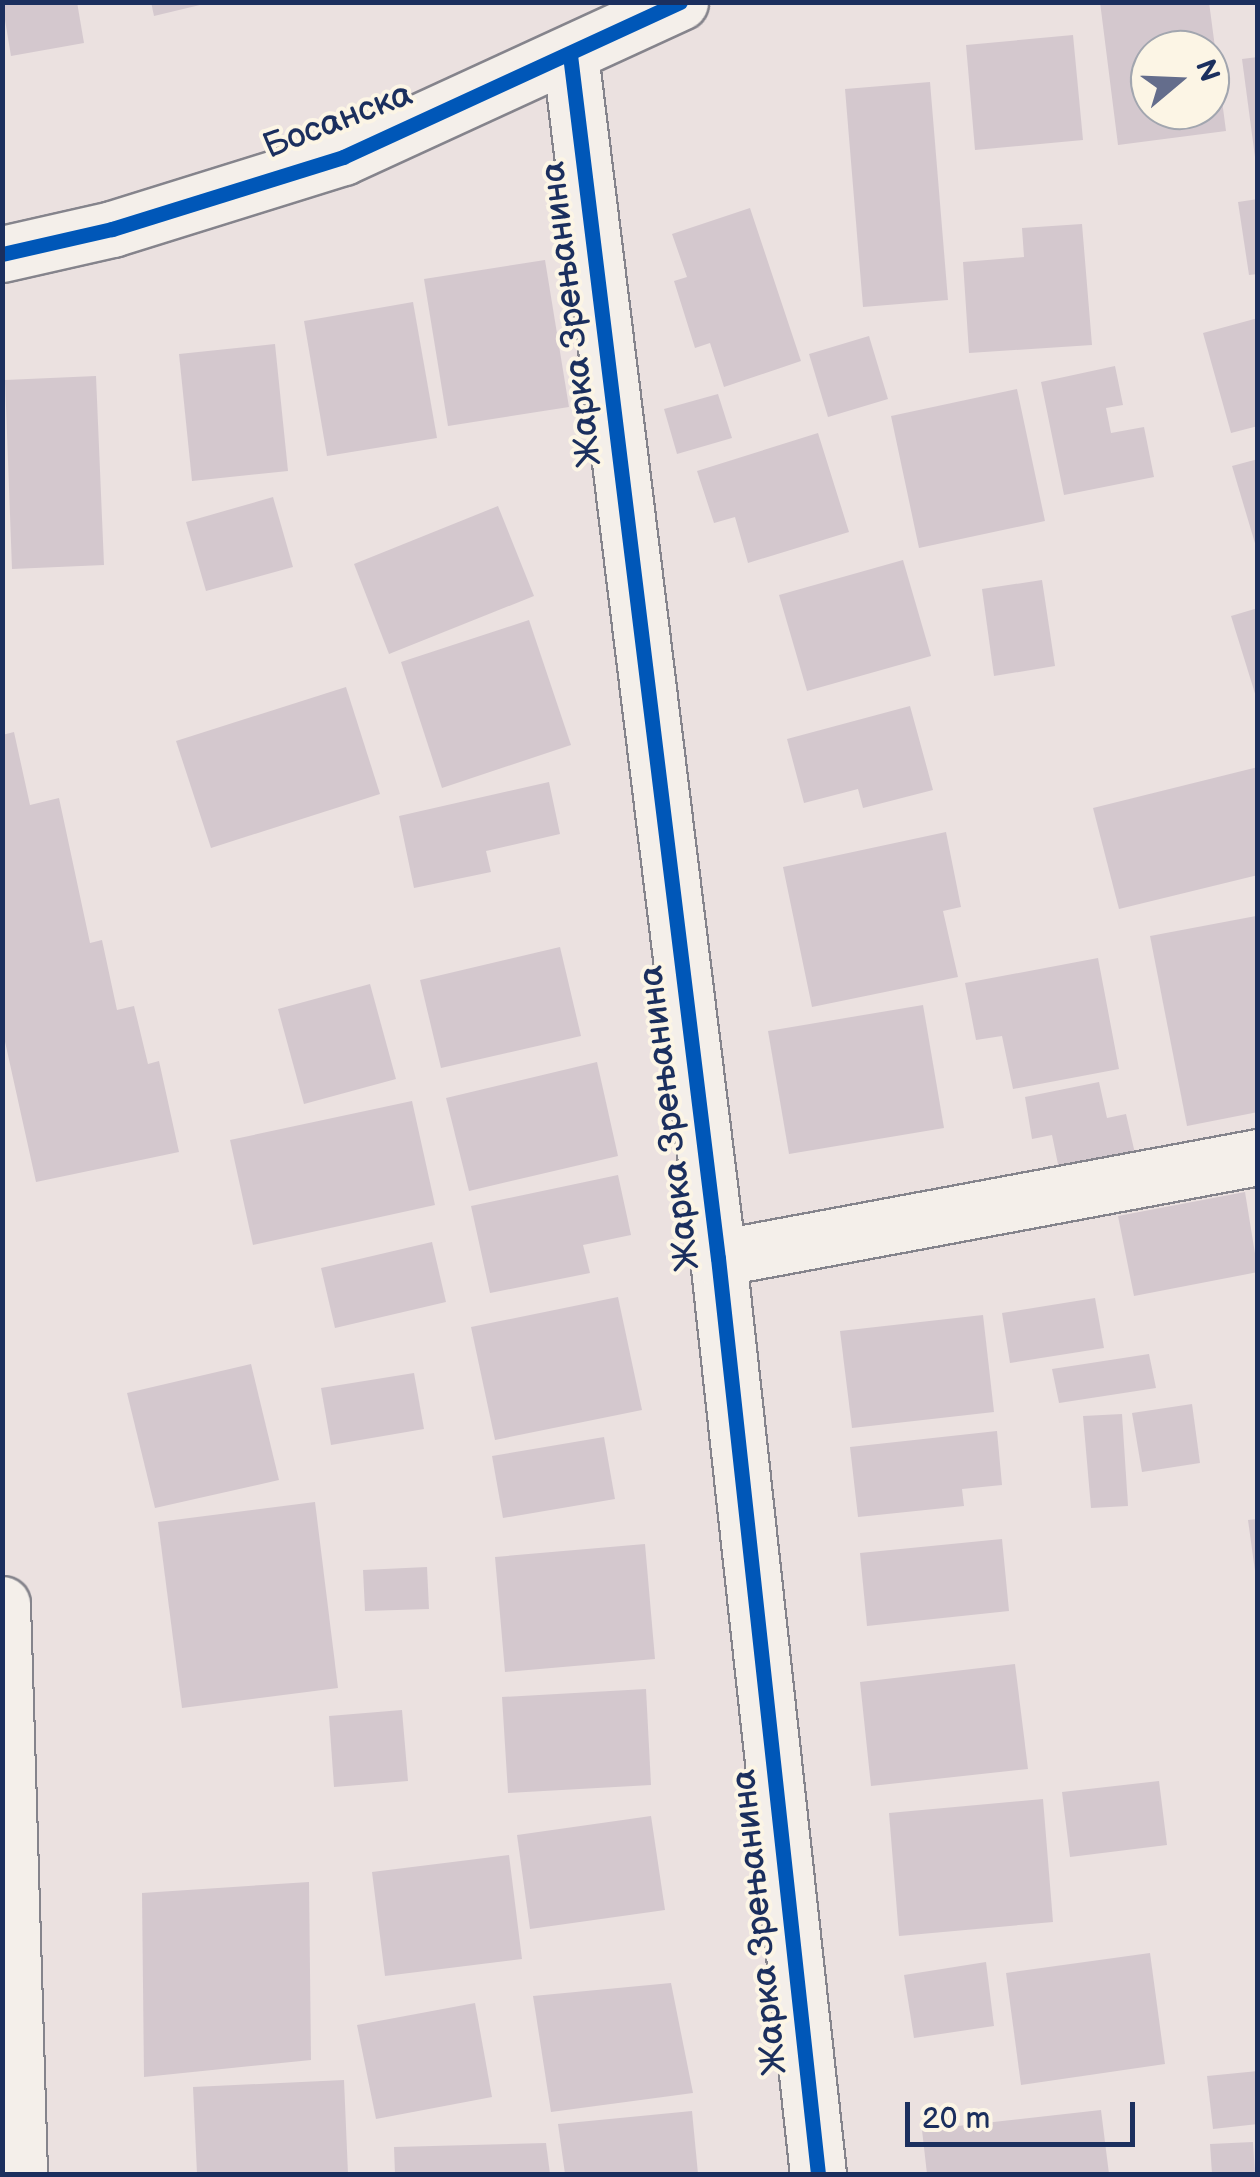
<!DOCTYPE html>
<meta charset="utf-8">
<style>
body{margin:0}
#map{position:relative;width:1260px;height:2177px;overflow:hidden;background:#ebe1e0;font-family:"Balsamiq Sans",sans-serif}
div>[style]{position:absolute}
.building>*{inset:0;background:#d4c8ce}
.roads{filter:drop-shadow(2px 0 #85848c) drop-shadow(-2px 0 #85848c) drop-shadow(0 2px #85848c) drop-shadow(0 -2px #85848c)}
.street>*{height:55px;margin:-27.5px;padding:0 27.5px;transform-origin:27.5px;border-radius:27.5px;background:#f4efea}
.cycleway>*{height:15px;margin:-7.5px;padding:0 7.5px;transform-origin:7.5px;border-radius:7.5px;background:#0057b8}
span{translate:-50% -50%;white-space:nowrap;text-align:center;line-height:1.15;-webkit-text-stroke:8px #fcf5e5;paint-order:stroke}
.street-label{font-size:35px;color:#1b2f5e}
.frame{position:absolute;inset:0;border:5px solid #1b2f5e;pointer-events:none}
.north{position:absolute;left:1130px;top:30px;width:100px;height:100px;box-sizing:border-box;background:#fcf5e5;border:2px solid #a2a6af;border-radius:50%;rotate:71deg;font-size:28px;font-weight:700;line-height:40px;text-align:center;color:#1b2f5e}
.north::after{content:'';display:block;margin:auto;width:35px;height:45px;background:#646d8c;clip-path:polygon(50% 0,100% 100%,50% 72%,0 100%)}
.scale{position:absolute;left:905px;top:2102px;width:230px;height:45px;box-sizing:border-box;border:5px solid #1b2f5e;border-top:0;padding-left:12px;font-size:30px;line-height:35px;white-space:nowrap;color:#1b2f5e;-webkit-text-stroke:8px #fcf5e5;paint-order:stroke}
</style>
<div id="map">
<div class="building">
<i style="clip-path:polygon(2px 2px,77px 2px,84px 43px,11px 56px)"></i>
<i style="clip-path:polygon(151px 2px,203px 2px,204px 4px,154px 16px)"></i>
<i style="clip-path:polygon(evenodd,1100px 2px,1209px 2px,1226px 131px,1118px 145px,1100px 2px,1150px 50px,1210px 50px,1210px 110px,1150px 110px,1150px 50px)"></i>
<i style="clip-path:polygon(1073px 35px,1083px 140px,975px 150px,966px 45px)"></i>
<i style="clip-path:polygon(1258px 57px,1258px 156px,1255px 157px,1242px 59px)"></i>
<i style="clip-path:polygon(930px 82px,948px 300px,863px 307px,845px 89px)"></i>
<i style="clip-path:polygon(1258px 199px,1258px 274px,1249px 275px,1238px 202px)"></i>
<i style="clip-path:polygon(750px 208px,801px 361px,724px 387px,710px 343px,695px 348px,674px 281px,687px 277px,672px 234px)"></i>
<i style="clip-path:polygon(1082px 224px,1092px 345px,969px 353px,963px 262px,1024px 257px,1022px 228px)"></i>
<i style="clip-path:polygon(545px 260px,569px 407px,448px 426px,424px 279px)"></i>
<i style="clip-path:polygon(413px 302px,437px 438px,327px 456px,304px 321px)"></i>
<i style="clip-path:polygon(1258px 318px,1258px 426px,1231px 433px,1203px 333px)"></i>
<i style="clip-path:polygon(869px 336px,888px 399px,828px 417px,809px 354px)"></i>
<i style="clip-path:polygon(275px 344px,288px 471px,192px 481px,179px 354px)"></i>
<i style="clip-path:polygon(1115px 366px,1123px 405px,1106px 408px,1111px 433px,1144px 427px,1154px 477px,1064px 495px,1041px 382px)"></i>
<i style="clip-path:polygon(96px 376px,104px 565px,12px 569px,5px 380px)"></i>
<i style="clip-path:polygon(1017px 389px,1045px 521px,919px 548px,891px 416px)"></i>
<i style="clip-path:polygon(718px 394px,732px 438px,677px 454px,664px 409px)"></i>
<i style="clip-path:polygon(818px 433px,849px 532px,748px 563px,735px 517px,714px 523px,697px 471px)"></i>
<i style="clip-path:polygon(1258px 459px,1258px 550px,1257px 550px,1232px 466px)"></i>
<i style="clip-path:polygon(273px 497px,293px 567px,206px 591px,186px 522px)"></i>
<i style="clip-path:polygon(498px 506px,534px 596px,389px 654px,354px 564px)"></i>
<i style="clip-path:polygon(903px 560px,931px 656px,807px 691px,779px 595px)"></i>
<i style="clip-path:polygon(1042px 580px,1055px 666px,994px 676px,982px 589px)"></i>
<i style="clip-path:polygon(1258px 608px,1258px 700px,1257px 700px,1231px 616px)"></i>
<i style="clip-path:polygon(529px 620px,571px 745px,442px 788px,401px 662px)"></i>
<i style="clip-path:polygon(346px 687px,380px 794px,211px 848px,176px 741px)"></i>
<i style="clip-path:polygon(910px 706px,933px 790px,863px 808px,858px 789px,804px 803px,787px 739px)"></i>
<i style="clip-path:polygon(14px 732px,30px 805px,59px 798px,90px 943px,102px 940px,117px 1010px,134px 1006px,148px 1064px,159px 1061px,179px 1152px,36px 1182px,2px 1028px,2px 735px)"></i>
<i style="clip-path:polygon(1258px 767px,1258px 875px,1119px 909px,1093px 808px)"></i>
<i style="clip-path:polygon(549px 782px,560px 834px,486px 851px,491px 872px,414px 888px,399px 816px)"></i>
<i style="clip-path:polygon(946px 832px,961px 907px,943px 911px,958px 977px,812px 1007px,783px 867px)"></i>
<i style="clip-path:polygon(1256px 916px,1258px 1112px,1187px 1126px,1150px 936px)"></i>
<i style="clip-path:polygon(560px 947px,581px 1036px,441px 1068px,420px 980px)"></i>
<i style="clip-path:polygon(1098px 958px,1119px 1069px,1013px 1089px,1002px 1036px,976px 1040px,965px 983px)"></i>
<i style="clip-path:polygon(370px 984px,396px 1079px,304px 1104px,278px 1009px)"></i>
<i style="clip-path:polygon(923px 1005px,944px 1128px,789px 1154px,768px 1031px)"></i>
<i style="clip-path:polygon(597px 1062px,618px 1156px,469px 1191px,446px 1098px)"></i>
<i style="clip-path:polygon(1099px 1082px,1107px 1118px,1126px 1114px,1136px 1158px,1060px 1174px,1052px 1135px,1032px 1139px,1025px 1097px)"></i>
<i style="clip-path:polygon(412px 1101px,435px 1205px,253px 1245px,230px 1140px)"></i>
<i style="clip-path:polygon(618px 1175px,631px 1235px,583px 1245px,590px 1273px,490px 1293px,471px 1206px)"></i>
<i style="clip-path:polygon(1245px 1192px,1258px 1272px,1134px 1296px,1118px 1216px)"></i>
<i style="clip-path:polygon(432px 1242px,446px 1302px,335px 1328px,321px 1268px)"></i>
<i style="clip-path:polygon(618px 1297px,642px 1410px,495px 1440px,471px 1327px)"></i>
<i style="clip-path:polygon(1095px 1298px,1104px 1348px,1010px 1363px,1002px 1313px)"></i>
<i style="clip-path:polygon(983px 1315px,994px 1412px,852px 1428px,840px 1331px)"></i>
<i style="clip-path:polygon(1149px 1354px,1156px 1388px,1059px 1403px,1052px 1369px)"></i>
<i style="clip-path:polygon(251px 1364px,279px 1480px,155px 1508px,127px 1393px)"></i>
<i style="clip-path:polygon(414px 1373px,424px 1429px,331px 1445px,321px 1388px)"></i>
<i style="clip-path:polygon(1192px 1404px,1200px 1463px,1142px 1472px,1132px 1413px)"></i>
<i style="clip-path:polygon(1122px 1414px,1128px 1506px,1091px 1508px,1083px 1416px)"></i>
<i style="clip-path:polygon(997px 1431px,1002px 1485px,962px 1489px,964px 1506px,858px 1517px,850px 1447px)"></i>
<i style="clip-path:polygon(604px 1437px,615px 1499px,503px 1518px,492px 1456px)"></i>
<i style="clip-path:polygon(315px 1502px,338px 1688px,182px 1708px,158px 1522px)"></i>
<i style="clip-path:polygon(1258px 1519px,1258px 1571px,1255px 1571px,1248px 1520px)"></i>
<i style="clip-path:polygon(1002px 1539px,1009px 1611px,867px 1626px,860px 1553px)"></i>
<i style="clip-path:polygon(645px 1544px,655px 1659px,505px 1672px,495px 1557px)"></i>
<i style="clip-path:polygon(427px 1567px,429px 1609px,365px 1611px,363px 1570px)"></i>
<i style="clip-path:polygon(1015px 1664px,1028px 1769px,871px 1786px,860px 1682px)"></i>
<i style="clip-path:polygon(646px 1689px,651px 1785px,508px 1793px,502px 1697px)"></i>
<i style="clip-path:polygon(402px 1710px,408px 1781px,334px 1787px,329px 1716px)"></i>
<i style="clip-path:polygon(1159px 1781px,1167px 1845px,1070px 1857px,1062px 1792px)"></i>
<i style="clip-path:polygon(1043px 1799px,1053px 1922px,899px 1936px,889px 1813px)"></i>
<i style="clip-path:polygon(651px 1816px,665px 1910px,530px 1929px,517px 1835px)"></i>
<i style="clip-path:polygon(509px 1855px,522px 1959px,385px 1976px,372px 1872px)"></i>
<i style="clip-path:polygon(309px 1882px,311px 2060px,144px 2077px,142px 1893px)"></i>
<i style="clip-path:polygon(1150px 1953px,1165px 2064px,1021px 2085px,1006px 1973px)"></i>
<i style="clip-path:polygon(986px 1962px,994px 2026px,914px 2038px,904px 1975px)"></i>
<i style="clip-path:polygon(671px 1983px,693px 2093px,551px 2112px,533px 1996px)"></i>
<i style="clip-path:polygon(475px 2003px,492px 2097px,376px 2119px,357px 2025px)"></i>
<i style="clip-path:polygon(1258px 2071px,1258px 2124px,1213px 2129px,1207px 2076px)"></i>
<i style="clip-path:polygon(344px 2080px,348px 2174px,197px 2174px,193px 2087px)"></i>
<i style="clip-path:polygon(1101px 2110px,1109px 2174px,927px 2174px,922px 2130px)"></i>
<i style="clip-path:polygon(692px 2111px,698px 2174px,565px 2174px,558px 2124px)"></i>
<i style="clip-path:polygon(1253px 2142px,1255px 2174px,1212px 2174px,1210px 2144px)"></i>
<i style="clip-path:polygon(546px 2143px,550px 2174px,395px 2174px,394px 2147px)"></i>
</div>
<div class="roads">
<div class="street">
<i style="left:570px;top:55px;width:1212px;rotate:82.99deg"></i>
<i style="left:718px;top:1258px;width:921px;rotate:83.77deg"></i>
<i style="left:2px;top:254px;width:113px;rotate:-12.8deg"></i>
<i style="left:112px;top:229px;width:242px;rotate:-17.3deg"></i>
<i style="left:343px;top:157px;width:371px;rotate:-24.7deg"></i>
<i style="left:718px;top:1258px;width:549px;rotate:-10.59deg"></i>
<i style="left:2px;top:1604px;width:570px;rotate:88.29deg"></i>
</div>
</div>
<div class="cycleway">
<i style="left:570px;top:55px;width:1212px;rotate:82.99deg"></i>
<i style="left:718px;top:1258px;width:921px;rotate:83.77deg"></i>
<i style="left:2px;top:254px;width:113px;rotate:-12.8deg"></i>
<i style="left:112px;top:229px;width:242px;rotate:-17.3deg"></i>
<i style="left:343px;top:157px;width:371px;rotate:-24.7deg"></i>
</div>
<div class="street-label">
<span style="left:338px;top:121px;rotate:-21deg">Босанска</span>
<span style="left:572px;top:314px;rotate:-97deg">Жарка Зрењанина</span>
<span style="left:670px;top:1118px;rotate:-97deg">Жарка Зрењанина</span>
<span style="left:760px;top:1922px;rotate:-96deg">Жарка Зрењанина</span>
</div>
<div class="frame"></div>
<div class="north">N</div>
<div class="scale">20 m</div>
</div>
